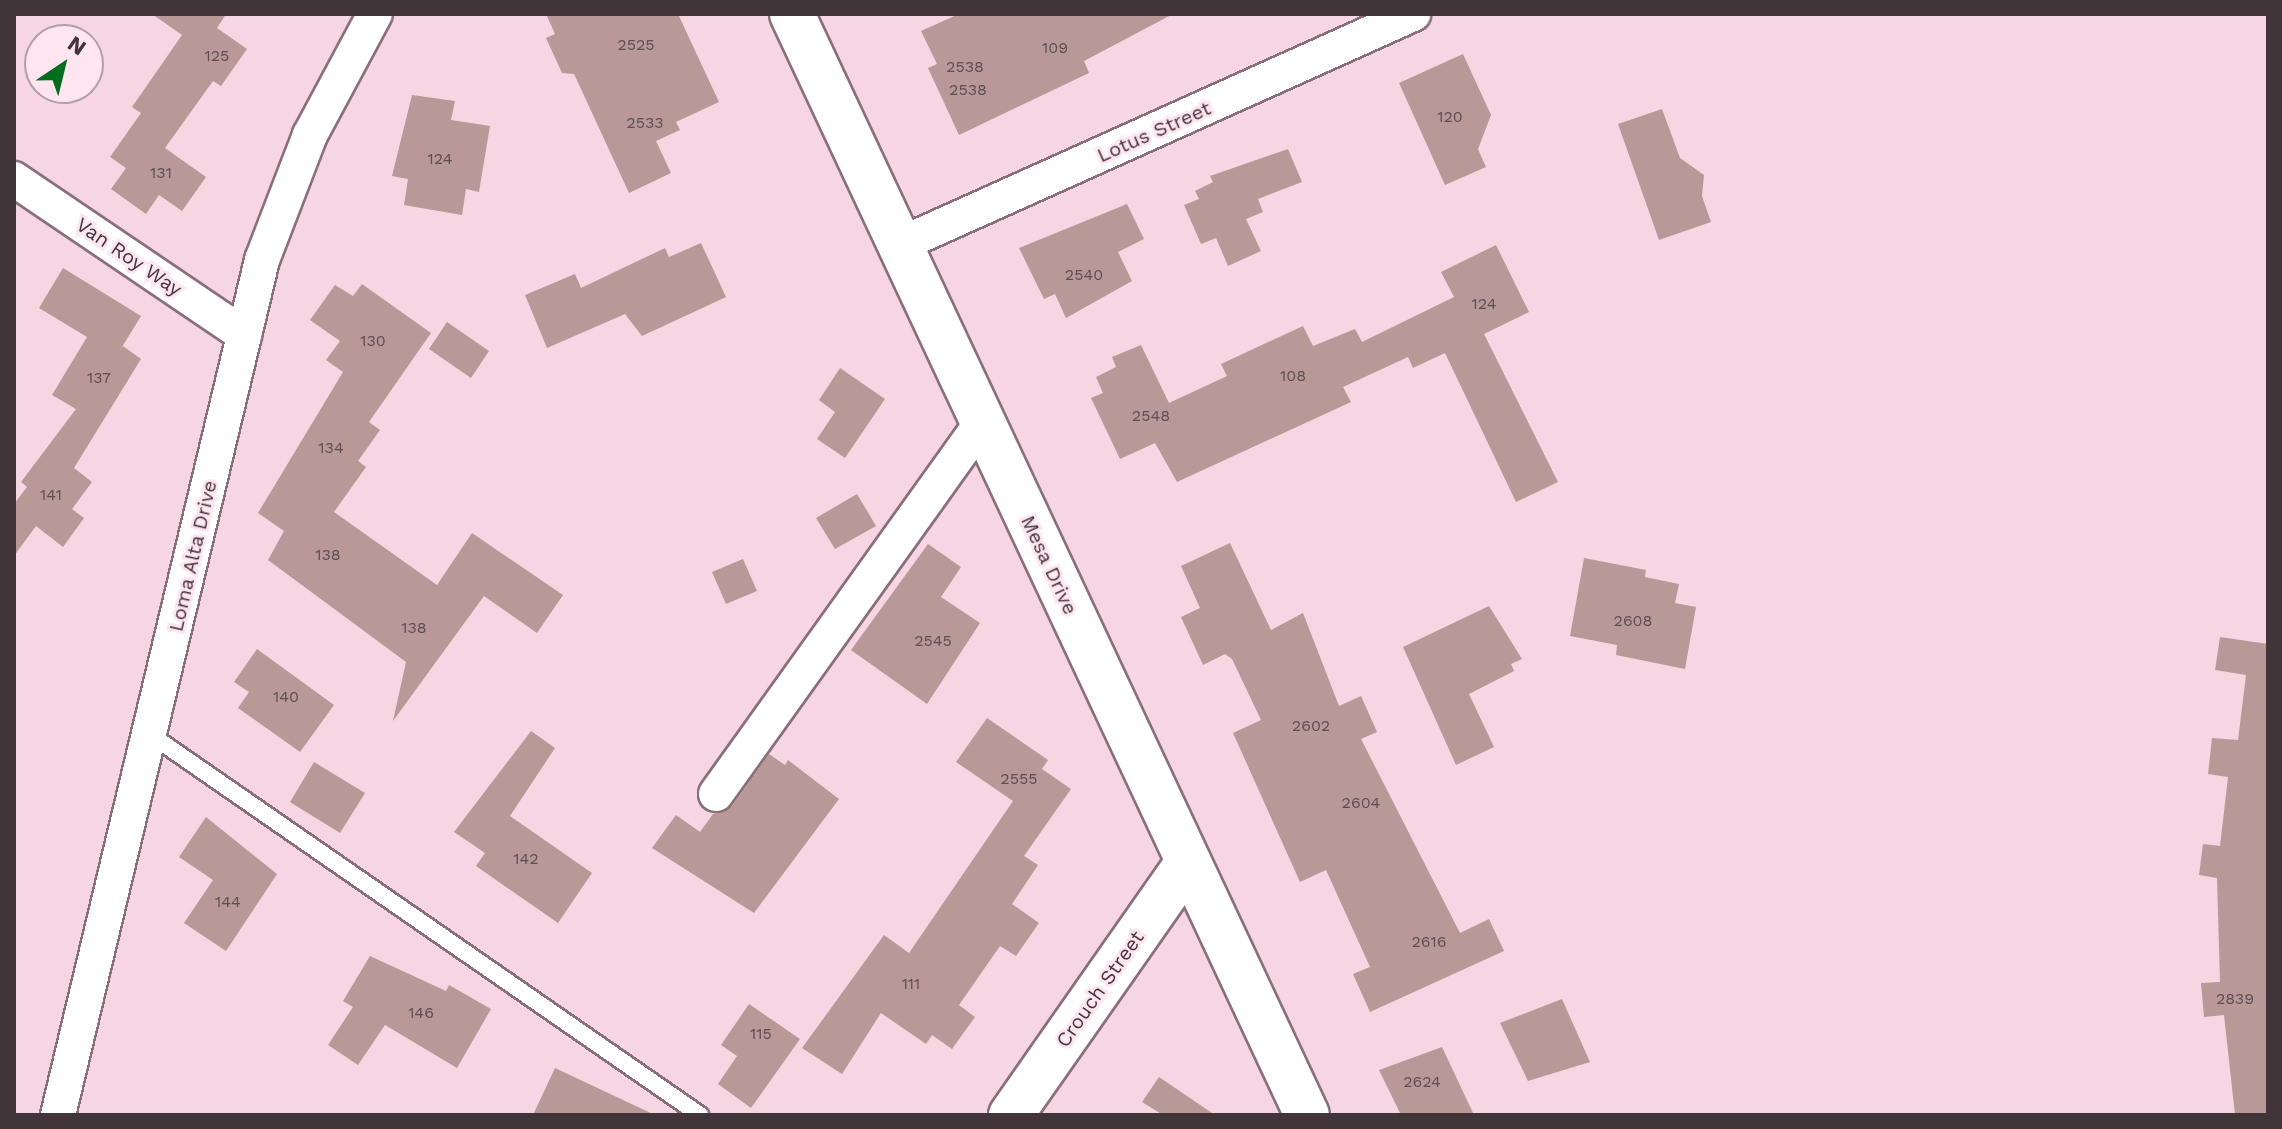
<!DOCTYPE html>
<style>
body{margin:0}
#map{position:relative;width:2282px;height:1129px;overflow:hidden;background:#f5d6e2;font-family:"Work Sans",sans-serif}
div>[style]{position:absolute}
.building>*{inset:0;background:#b89997}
.roads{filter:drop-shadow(2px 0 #8a6f7a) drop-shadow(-2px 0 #8a6f7a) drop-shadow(0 2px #8a6f7a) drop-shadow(0 -2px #8a6f7a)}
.lane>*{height:16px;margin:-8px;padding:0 8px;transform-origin:8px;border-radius:8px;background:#fff}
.street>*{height:34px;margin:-17px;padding:0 17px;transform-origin:17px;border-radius:17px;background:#fff}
.secondary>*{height:44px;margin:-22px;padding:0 22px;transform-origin:22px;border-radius:22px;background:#fff}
span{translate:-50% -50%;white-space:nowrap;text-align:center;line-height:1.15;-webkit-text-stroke:6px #fee5ef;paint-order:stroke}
.number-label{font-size:16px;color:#5f4e51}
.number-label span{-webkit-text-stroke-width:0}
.street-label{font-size:20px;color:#41353a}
.frame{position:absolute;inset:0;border:16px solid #41353a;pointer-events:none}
.north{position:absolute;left:24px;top:24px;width:80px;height:80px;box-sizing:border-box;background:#fee5ef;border:2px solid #b29fa7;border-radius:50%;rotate:35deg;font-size:22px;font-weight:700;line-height:32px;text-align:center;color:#41353a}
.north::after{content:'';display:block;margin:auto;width:28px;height:36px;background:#006e1f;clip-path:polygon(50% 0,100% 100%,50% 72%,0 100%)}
</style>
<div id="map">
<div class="building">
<i style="clip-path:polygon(152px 14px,226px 14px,217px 28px,247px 49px,221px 86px,213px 81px,165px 148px,206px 177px,182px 211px,159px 195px,146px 214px,111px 189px,126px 168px,110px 157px,141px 113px,132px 107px,182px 35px)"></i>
<i style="clip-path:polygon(546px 14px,678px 14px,719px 102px,676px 122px,680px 130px,656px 141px,671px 173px,629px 193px,574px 74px,562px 73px,546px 38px,555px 34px)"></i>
<i style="clip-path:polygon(959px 14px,1173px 14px,1084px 61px,1089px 73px,959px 135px,928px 68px,937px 64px,921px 31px)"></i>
<i style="clip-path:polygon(1463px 54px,1491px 115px,1478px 149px,1486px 167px,1445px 185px,1399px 83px)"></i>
<i style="clip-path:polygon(412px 95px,455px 101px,451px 120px,490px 126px,479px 192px,466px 189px,462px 215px,404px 205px,408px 179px,392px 176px)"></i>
<i style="clip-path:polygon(1662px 109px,1680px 158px,1704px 175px,1702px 196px,1711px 222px,1659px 240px,1618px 124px)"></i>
<i style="clip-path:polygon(1288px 149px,1302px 182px,1258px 199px,1263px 212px,1246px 219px,1261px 251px,1228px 266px,1216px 238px,1201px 244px,1184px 205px,1199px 199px,1195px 191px,1213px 182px,1210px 176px)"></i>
<i style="clip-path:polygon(1127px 204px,1144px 239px,1118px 252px,1132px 281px,1066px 318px,1055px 294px,1044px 299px,1019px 248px)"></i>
<i style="clip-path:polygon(701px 243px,726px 297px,642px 336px,625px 314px,547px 348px,525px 295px,575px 274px,581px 288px,665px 248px,669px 257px)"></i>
<i style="clip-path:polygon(1496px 245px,1529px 312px,1484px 334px,1558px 482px,1516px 502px,1445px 353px,1413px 368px,1408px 357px,1343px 387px,1351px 402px,1177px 482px,1155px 443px,1120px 459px,1091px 398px,1103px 393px,1096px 377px,1116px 367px,1112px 357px,1141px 345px,1169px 403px,1227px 376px,1221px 364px,1303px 326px,1313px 346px,1355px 329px,1362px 342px,1454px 297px,1441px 272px)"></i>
<i style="clip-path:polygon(63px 268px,141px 316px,119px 352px,123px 346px,141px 359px,74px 468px,92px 482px,72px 509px,84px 518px,63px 547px,36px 526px,14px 556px,14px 504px,27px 487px,21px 482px,76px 409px,52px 395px,87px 337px,39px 308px)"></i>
<i style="clip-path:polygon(362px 284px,431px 333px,369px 422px,380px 430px,358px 461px,366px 467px,334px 512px,437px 585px,472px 533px,563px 595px,537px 633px,484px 596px,393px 721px,406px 662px,268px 560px,284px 531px,258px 513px,343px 372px,326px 360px,340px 341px,310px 320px,335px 285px,353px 296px)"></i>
<i style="clip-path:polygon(447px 322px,489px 351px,471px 378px,429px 349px)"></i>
<i style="clip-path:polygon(840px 368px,885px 399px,845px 458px,817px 439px,835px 412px,819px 400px)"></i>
<i style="clip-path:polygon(857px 494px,876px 526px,835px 549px,816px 518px)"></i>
<i style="clip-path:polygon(1230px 543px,1271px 630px,1303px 613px,1339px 706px,1361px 696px,1377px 732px,1361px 739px,1460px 933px,1489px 919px,1504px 951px,1370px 1012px,1353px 974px,1370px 967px,1326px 870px,1300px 882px,1233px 733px,1261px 720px,1232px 659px,1225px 654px,1203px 665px,1181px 617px,1200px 608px,1181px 566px)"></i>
<i style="clip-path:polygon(928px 544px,961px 567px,941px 597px,980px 623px,927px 704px,851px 650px)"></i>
<i style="clip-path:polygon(1584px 558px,1646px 570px,1645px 577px,1679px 584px,1675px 603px,1696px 607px,1685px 669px,1616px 655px,1617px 645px,1570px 636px)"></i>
<i style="clip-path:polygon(743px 559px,757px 591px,726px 604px,712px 572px)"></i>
<i style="clip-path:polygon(1489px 606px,1522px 659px,1511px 664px,1514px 671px,1469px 694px,1494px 747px,1456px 765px,1403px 647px)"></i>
<i style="clip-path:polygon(2220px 637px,2268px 644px,2268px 1115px,2235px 1115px,2224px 1015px,2204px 1017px,2201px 983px,2220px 982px,2217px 878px,2199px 875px,2203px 844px,2220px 846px,2228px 777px,2208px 774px,2212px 738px,2238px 740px,2246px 675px,2215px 670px)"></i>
<i style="clip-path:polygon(257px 649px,334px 705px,300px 752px,238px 708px,249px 692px,234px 682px)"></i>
<i style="clip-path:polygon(987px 718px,1048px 760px,1042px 769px,1071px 789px,1024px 856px,1038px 865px,1012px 904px,1039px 923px,1016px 956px,1000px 946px,959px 1005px,975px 1017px,952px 1049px,932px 1035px,926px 1044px,881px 1013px,842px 1074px,802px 1048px,884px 935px,909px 953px,1013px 801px,956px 762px)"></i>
<i style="clip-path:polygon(531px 731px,555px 748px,510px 816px,592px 873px,558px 923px,476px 866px,485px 853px,454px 832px)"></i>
<i style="clip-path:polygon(769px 754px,785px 765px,788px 760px,839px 799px,754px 913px,652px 848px,676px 815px,700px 832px,713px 814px,732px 806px)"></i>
<i style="clip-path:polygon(314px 762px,365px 793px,340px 833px,290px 802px)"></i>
<i style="clip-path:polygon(206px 817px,277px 874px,226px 951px,184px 923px,213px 880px,179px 857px)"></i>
<i style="clip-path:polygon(370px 956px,446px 991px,449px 985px,491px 1009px,457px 1068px,385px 1025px,358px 1065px,328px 1045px,353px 1007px,343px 1001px)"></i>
<i style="clip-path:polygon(1562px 999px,1590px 1062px,1528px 1081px,1500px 1023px)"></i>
<i style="clip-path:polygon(749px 1004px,800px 1039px,751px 1108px,718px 1084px,737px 1056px,721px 1045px)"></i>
<i style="clip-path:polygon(1442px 1047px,1474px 1115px,1401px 1115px,1379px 1070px)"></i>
<i style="clip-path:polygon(555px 1068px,655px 1115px,533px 1115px)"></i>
<i style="clip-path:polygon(1159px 1077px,1215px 1115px,1163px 1115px,1142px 1102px)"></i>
</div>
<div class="roads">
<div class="lane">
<i style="left:151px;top:735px;width:668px;rotate:34.69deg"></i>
</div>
<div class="street">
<i style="left:14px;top:179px;width:278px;rotate:34.1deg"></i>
<i style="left:899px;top:245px;width:564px;rotate:-24.2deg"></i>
<i style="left:716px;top:794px;width:457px;rotate:-54.4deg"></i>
<i style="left:58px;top:1115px;width:879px;rotate:-76.58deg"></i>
<i style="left:262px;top:260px;width:134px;rotate:-69deg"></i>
<i style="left:310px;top:135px;width:137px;rotate:-61.8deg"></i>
</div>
<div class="secondary">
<i style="left:792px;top:14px;width:1215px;rotate:64.93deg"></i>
<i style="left:1011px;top:1115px;width:309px;rotate:-55deg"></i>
</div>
</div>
<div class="number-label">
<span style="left:636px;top:45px">2525</span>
<span style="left:1055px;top:48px">109</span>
<span style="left:217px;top:56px">125</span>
<span style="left:965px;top:67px">2538</span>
<span style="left:968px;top:90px">2538</span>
<span style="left:1450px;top:117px">120</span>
<span style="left:645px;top:123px">2533</span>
<span style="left:440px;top:159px">124</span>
<span style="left:161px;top:173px">131</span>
<span style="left:1084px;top:275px">2540</span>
<span style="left:1484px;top:304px">124</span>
<span style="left:373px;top:341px">130</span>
<span style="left:1293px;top:376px">108</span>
<span style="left:99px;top:378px">137</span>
<span style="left:1151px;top:416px">2548</span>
<span style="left:331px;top:448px">134</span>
<span style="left:51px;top:495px">141</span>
<span style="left:328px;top:555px">138</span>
<span style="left:1633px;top:621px">2608</span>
<span style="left:414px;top:628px">138</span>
<span style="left:933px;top:641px">2545</span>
<span style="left:286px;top:697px">140</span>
<span style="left:1311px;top:726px">2602</span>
<span style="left:1019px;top:779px">2555</span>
<span style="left:1361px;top:803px">2604</span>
<span style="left:526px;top:859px">142</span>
<span style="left:228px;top:902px">144</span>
<span style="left:1429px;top:942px">2616</span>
<span style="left:911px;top:984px">111</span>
<span style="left:2235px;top:999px">2839</span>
<span style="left:421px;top:1013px">146</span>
<span style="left:761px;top:1034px">115</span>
<span style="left:1422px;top:1082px">2624</span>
</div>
<div class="street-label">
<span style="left:1154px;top:132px;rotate:-24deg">Lotus Street</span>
<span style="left:129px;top:257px;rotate:34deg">Van Roy Way</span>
<span style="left:193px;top:556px;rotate:-77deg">Loma Alta Drive</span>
<span style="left:1049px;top:565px;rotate:65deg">Mesa Drive</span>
<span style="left:1100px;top:989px;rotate:-55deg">Crouch Street</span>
</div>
<div class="frame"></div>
<div class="north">N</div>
</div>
